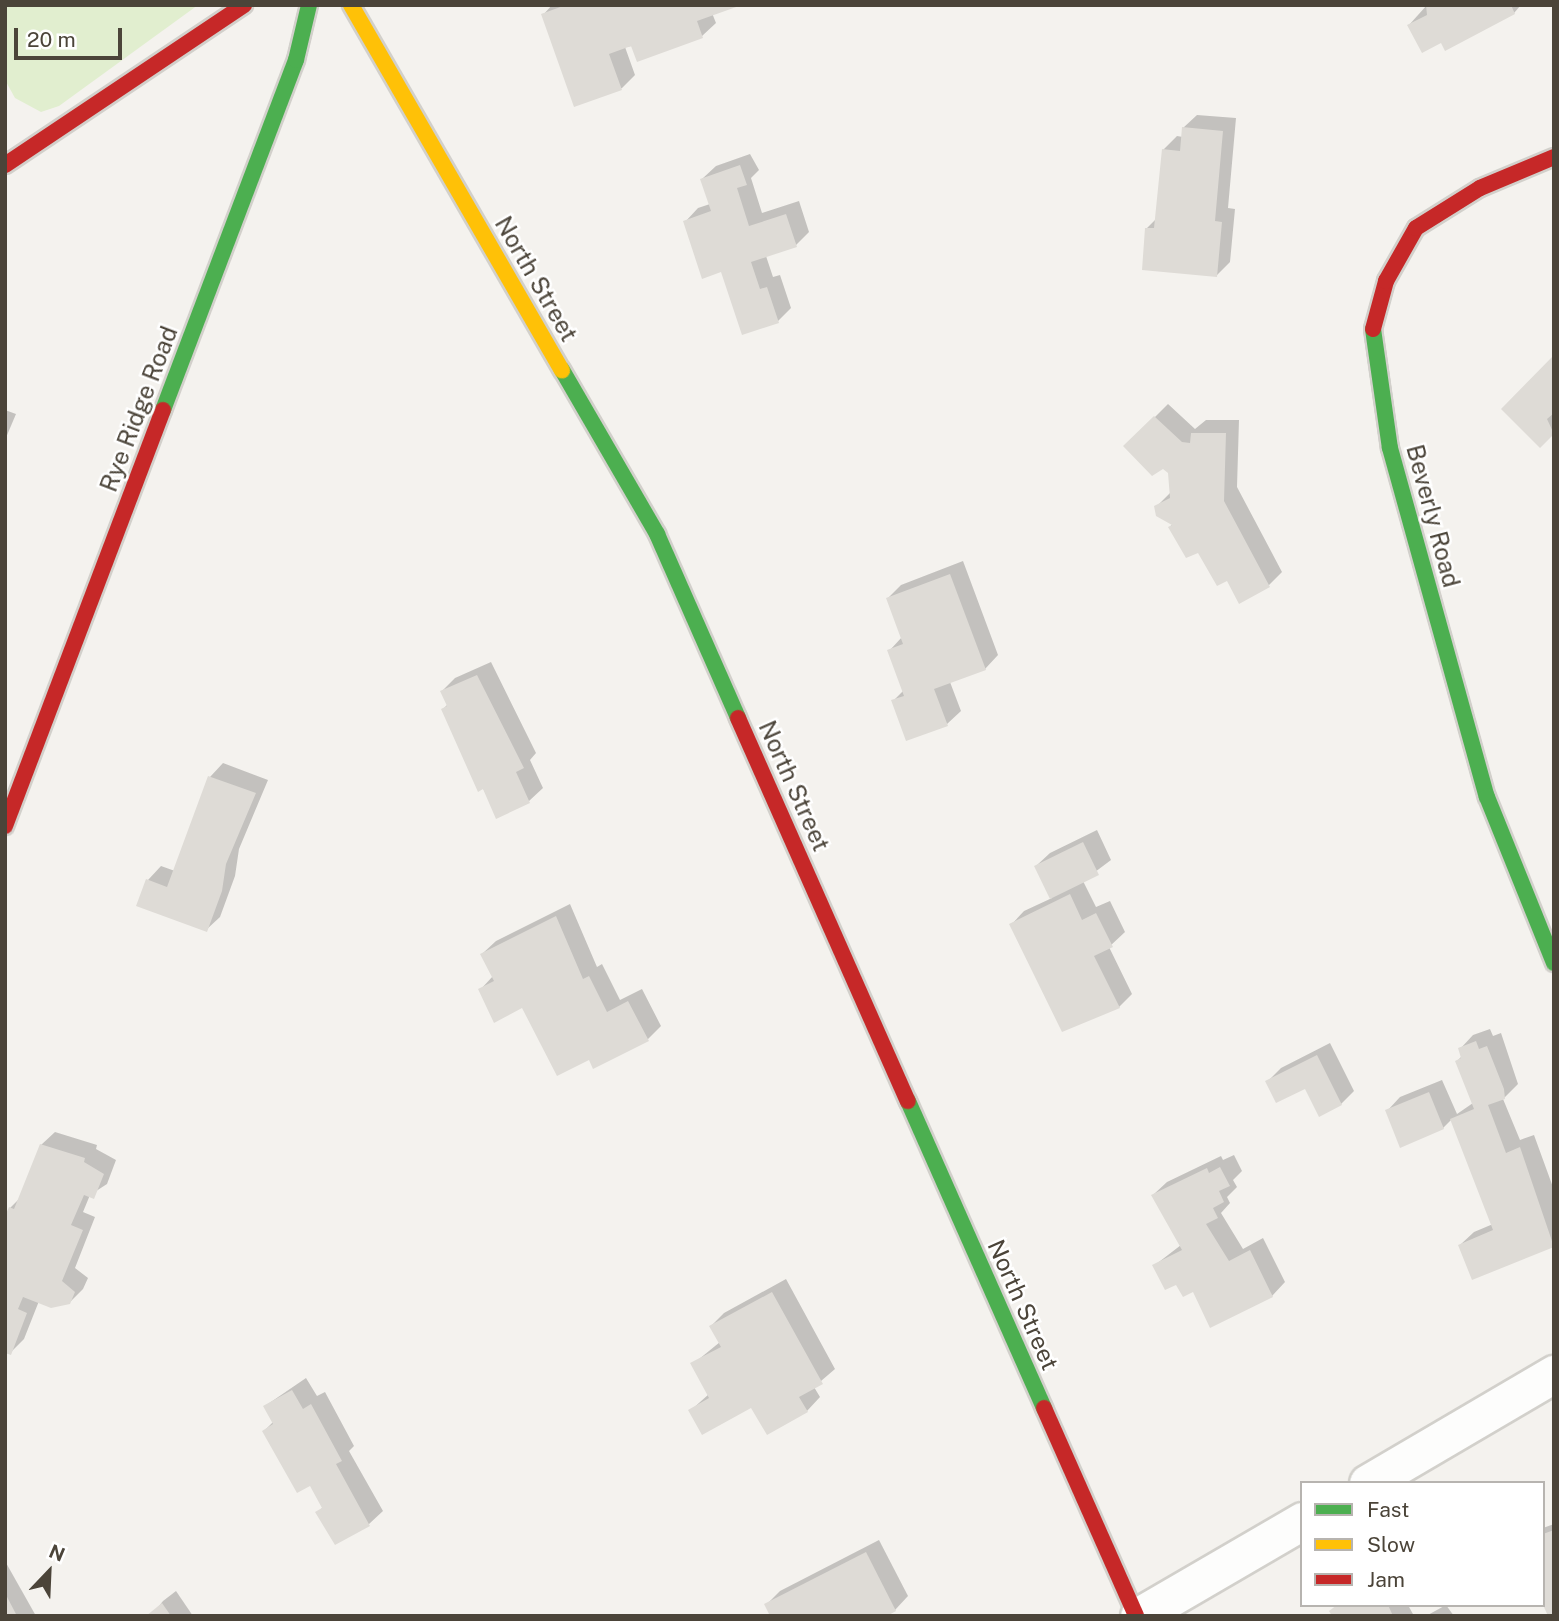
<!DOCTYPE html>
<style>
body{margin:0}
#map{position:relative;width:1559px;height:1621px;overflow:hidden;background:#f4f2ee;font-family:"Public Sans",sans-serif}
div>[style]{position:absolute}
.green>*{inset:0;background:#e1eecf}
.shadow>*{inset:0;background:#0003}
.building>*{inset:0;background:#dedbd6}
.roads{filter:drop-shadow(2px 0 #d2d0cb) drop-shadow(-2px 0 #d2d0cb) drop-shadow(0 2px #d2d0cb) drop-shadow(0 -2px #d2d0cb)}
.street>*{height:37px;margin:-18.5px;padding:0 18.5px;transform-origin:18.5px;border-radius:18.5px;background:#fdfdfc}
.fast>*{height:16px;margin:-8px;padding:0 8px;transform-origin:8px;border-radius:8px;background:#4caf50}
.slow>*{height:16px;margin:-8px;padding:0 8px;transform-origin:8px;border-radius:8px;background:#ffc107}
.jam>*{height:16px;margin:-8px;padding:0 8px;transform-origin:8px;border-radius:8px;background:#c62828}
span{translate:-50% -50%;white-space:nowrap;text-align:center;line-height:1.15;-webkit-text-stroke:5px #fff;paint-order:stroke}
.street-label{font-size:24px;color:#4b4439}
.frame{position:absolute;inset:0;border:7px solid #4b4439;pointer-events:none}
.legend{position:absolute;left:1300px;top:1481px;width:245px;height:126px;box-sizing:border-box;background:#fff;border:2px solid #b7b4b0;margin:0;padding:9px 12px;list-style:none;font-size:21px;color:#4b4439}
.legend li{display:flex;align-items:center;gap:14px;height:35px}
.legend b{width:35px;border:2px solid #b7b4b0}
.north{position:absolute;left:14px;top:1537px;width:70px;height:70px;-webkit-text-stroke:5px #fff;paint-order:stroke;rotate:23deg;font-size:19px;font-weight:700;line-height:28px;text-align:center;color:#4b4439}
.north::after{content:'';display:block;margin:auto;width:24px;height:32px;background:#4b4439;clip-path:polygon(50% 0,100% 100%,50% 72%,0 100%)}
.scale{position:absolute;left:14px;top:28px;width:108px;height:32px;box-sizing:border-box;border:4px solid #4b4439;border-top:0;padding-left:9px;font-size:21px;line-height:24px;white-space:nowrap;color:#4b4439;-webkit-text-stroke:5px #fff;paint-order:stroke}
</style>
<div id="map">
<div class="green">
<i style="clip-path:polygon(5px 5px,198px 5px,59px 106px,41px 112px,15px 98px,5px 80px)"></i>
</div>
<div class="shadow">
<i style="clip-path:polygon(552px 5px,735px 5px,712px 13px,716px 23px,702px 36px,625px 47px,635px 75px,622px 88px,575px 105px,543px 15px)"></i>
<i style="clip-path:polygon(1427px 5px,1521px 5px,1514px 13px,1442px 41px,1409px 25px)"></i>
<i style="clip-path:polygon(1197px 115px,1236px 118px,1228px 208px,1235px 209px,1230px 262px,1217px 275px,1147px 228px,1157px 218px,1163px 150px,1177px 136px,1183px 137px,1183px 128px)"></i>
<i style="clip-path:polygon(750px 154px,759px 170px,751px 178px,762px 213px,799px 201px,809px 232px,796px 245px,766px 256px,773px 277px,780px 275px,791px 308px,778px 321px,722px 270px,685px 222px,698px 208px,710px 204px,702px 179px,716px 166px)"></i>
<i style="clip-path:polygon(1554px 357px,1554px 432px,1540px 445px)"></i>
<i style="clip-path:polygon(1168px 404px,1195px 429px,1206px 420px,1239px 420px,1237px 487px,1282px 572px,1269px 585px,1228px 579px,1170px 527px,1173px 523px,1156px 507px,1170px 493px,1170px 472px,1126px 446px)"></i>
<i style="clip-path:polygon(5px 410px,16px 414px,5px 440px)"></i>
<i style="clip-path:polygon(963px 561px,998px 655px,985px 669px,950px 682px,961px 711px,947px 724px,893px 701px,904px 690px,890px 650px,902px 637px,888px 598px,901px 585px)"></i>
<i style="clip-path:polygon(491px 662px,536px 753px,530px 760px,543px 788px,529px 801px,497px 816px,443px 709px,448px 704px,442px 691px,455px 678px)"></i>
<i style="clip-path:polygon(223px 763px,268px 780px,239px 849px,235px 876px,220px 917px,206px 930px,148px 880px,161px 866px,175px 871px,210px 777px)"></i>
<i style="clip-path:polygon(1097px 830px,1111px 860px,1083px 881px,1096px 907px,1110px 901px,1125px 932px,1109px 947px,1132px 994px,1119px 1007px,1011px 925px,1024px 911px,1052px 898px,1036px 866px,1050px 853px)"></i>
<i style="clip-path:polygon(570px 904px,597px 967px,602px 964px,620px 1000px,642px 989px,661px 1026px,648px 1039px,590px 1058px,523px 1006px,480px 990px,493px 976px,482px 954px,496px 941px)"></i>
<i style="clip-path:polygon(1490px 1029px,1493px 1036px,1501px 1033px,1518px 1084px,1503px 1099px,1520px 1140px,1534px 1135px,1554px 1190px,1554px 1245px,1473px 1278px,1460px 1245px,1474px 1232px,1493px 1224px,1452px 1119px,1443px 1128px,1401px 1145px,1387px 1111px,1400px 1097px,1442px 1080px,1457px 1114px,1473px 1103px,1457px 1061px,1462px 1056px,1460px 1049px,1473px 1035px)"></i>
<i style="clip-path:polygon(1330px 1043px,1354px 1091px,1341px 1104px,1306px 1087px,1268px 1081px,1281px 1068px)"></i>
<i style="clip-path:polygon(55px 1132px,97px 1145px,96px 1149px,116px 1160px,107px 1184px,90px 1195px,83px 1212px,95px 1217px,75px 1268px,88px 1278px,83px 1289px,69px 1303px,39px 1301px,24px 1339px,10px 1353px,10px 1208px,20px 1198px,41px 1145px)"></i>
<i style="clip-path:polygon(1234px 1155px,1242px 1171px,1233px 1180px,1237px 1187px,1227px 1197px,1230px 1203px,1221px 1213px,1243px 1249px,1263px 1238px,1285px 1282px,1272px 1296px,1194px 1290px,1155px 1265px,1181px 1245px,1153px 1195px,1167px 1182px,1221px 1156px,1223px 1160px)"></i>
<i style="clip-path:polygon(786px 1279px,835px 1369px,814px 1387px,820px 1397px,807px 1411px,752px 1405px,690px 1411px,709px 1394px,693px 1364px,720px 1342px,711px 1326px,724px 1313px)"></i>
<i style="clip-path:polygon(306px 1378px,317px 1396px,325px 1392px,354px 1446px,349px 1451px,383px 1511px,369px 1524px,335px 1543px,318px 1512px,323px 1507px,311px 1484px,264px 1431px,274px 1421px,265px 1406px)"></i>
<i style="clip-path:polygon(1554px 1524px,1554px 1616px,1543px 1603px,1543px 1528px)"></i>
<i style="clip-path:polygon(879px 1540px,908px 1596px,895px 1610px,766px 1605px,780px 1591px)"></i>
<i style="clip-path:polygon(5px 1561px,36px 1616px,5px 1616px)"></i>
<i style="clip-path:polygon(176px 1591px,193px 1616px,151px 1616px,163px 1601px)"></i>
<i style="clip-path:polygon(1338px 1605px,1408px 1605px,1414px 1616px,1334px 1616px)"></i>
<i style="clip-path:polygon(1446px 1605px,1454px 1616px,1426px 1616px)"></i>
</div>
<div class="building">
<i style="clip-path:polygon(566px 5px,739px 5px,739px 6px,697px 21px,703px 38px,637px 62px,631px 46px,609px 54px,622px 90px,574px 107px,541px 14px)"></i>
<i style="clip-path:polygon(1511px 5px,1515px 14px,1445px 51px,1441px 43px,1422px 53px,1407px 25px,1427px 15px,1426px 5px)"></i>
<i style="clip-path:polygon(1182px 127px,1223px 131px,1215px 221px,1222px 222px,1217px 277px,1142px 270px,1145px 228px,1154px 228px,1162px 149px,1180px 151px)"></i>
<i style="clip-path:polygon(740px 165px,747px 185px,737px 188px,749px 226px,786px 214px,797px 247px,751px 262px,760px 289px,767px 287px,779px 323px,742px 335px,721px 272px,702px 279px,683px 221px,711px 211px,700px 179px)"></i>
<i style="clip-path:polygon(1554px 355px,1554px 413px,1547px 419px,1554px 434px,1540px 448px,1501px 409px)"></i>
<i style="clip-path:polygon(1154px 416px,1182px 442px,1190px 443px,1191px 433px,1226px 433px,1224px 501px,1270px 587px,1239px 604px,1227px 581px,1217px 586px,1198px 553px,1186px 558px,1168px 527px,1172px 525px,1156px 516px,1154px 506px,1170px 498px,1168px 473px,1163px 469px,1152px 476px,1123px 446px)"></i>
<i style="clip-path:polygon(950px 574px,986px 670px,934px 689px,948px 726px,906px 741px,891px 700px,904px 696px,887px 650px,903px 644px,886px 598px)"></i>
<i style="clip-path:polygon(477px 675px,524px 768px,516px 772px,530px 803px,496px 819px,483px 789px,478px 792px,441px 709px,447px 706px,440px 691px)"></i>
<i style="clip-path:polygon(208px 776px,256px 793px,226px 864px,222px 891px,207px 932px,136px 906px,146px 879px,167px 887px)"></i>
<i style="clip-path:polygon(1083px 842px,1099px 875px,1050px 899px,1034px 866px)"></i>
<i style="clip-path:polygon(1070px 894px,1082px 920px,1096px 913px,1113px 947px,1094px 956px,1120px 1008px,1062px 1032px,1009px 924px)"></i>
<i style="clip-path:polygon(556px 916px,583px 979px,589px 976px,607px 1012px,628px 1001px,649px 1041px,593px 1069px,589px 1060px,557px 1076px,522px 1008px,494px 1023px,478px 989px,494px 981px,480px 954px)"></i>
<i style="clip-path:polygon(1476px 1041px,1479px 1049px,1487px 1046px,1504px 1089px,1505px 1099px,1488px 1105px,1506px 1153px,1520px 1147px,1554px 1247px,1472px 1280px,1458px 1245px,1493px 1230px,1450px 1119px,1474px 1109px,1455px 1061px,1461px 1058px,1458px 1048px)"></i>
<i style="clip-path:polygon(1317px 1055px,1342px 1105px,1319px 1117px,1305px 1089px,1276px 1103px,1265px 1081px)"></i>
<i style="clip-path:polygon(1429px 1092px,1444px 1129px,1400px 1148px,1385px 1110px)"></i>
<i style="clip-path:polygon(40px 1144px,85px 1158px,84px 1162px,104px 1174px,94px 1199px,84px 1195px,71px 1225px,83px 1230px,62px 1281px,75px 1292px,70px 1304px,51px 1308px,23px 1297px,18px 1309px,27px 1313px,11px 1355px,5px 1353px,5px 1216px,9px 1207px,14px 1209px)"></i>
<i style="clip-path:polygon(1220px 1167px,1230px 1186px,1219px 1191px,1224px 1202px,1213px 1208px,1218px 1218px,1206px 1224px,1229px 1261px,1250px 1250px,1273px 1297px,1210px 1328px,1193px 1292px,1183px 1297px,1176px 1285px,1165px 1290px,1152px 1265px,1182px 1250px,1151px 1195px,1207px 1168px,1209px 1173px)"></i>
<i style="clip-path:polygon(772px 1292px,823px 1384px,799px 1397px,808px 1412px,767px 1435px,751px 1408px,702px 1435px,688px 1410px,709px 1398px,690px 1363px,721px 1347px,709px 1326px)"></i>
<i style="clip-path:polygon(292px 1390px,303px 1409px,311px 1404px,342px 1461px,336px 1464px,370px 1526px,335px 1545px,315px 1512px,322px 1508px,310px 1486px,297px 1493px,262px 1431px,273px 1424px,263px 1406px)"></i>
<i style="clip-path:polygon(1554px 1530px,1554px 1616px,1548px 1616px,1543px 1605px,1543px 1534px)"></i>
<i style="clip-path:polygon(866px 1552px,896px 1611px,887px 1616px,770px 1616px,764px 1604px)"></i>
<i style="clip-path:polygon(5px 1593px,17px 1616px,5px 1616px)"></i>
<i style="clip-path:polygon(162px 1603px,171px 1616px,146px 1616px)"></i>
<i style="clip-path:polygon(1337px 1605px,1388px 1605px,1393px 1616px,1332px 1616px,1329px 1611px)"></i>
</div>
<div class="roads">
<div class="street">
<i style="left:1368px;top:1483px;width:216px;rotate:-30.4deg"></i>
<i style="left:1139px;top:1616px;width:189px;rotate:-30.2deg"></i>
</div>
<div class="fast">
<i style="left:1373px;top:329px;width:120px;rotate:81.9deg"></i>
<i style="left:1390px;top:448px;width:362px;rotate:74.5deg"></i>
<i style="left:1487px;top:797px;width:179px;rotate:68deg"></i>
<i style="left:562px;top:370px;width:190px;rotate:59.9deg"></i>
<i style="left:657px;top:534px;width:201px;rotate:66.2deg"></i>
<i style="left:163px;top:410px;width:374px;rotate:-69.2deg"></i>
<i style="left:296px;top:60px;width:57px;rotate:-76.7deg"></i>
<i style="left:908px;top:1101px;width:336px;rotate:66.1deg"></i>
</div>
<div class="slow">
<i style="left:351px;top:5px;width:422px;rotate:60deg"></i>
</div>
<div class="jam">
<i style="left:5px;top:165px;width:288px;rotate:-33.8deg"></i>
<i style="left:1373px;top:329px;width:50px;rotate:-74.8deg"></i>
<i style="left:1386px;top:281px;width:61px;rotate:-60.5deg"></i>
<i style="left:1416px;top:228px;width:75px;rotate:-32deg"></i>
<i style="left:1480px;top:188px;width:80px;rotate:-22.7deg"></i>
<i style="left:738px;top:718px;width:419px;rotate:66.1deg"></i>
<i style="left:5px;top:826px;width:445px;rotate:-69.2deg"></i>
<i style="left:1044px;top:1408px;width:227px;rotate:66.1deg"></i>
</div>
</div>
<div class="street-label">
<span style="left:536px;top:279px;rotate:60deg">North Street</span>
<span style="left:139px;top:409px;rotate:-69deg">Rye Ridge Road</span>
<span style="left:1433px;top:516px;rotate:75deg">Beverly Road</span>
<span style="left:794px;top:786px;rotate:66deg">North Street</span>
<span style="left:1023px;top:1305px;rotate:66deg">North Street</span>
</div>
<div class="frame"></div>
<ul class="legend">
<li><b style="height:9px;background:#4caf50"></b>Fast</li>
<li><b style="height:9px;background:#ffc107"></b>Slow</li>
<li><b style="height:9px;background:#c62828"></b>Jam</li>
</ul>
<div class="north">N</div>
<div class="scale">20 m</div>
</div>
